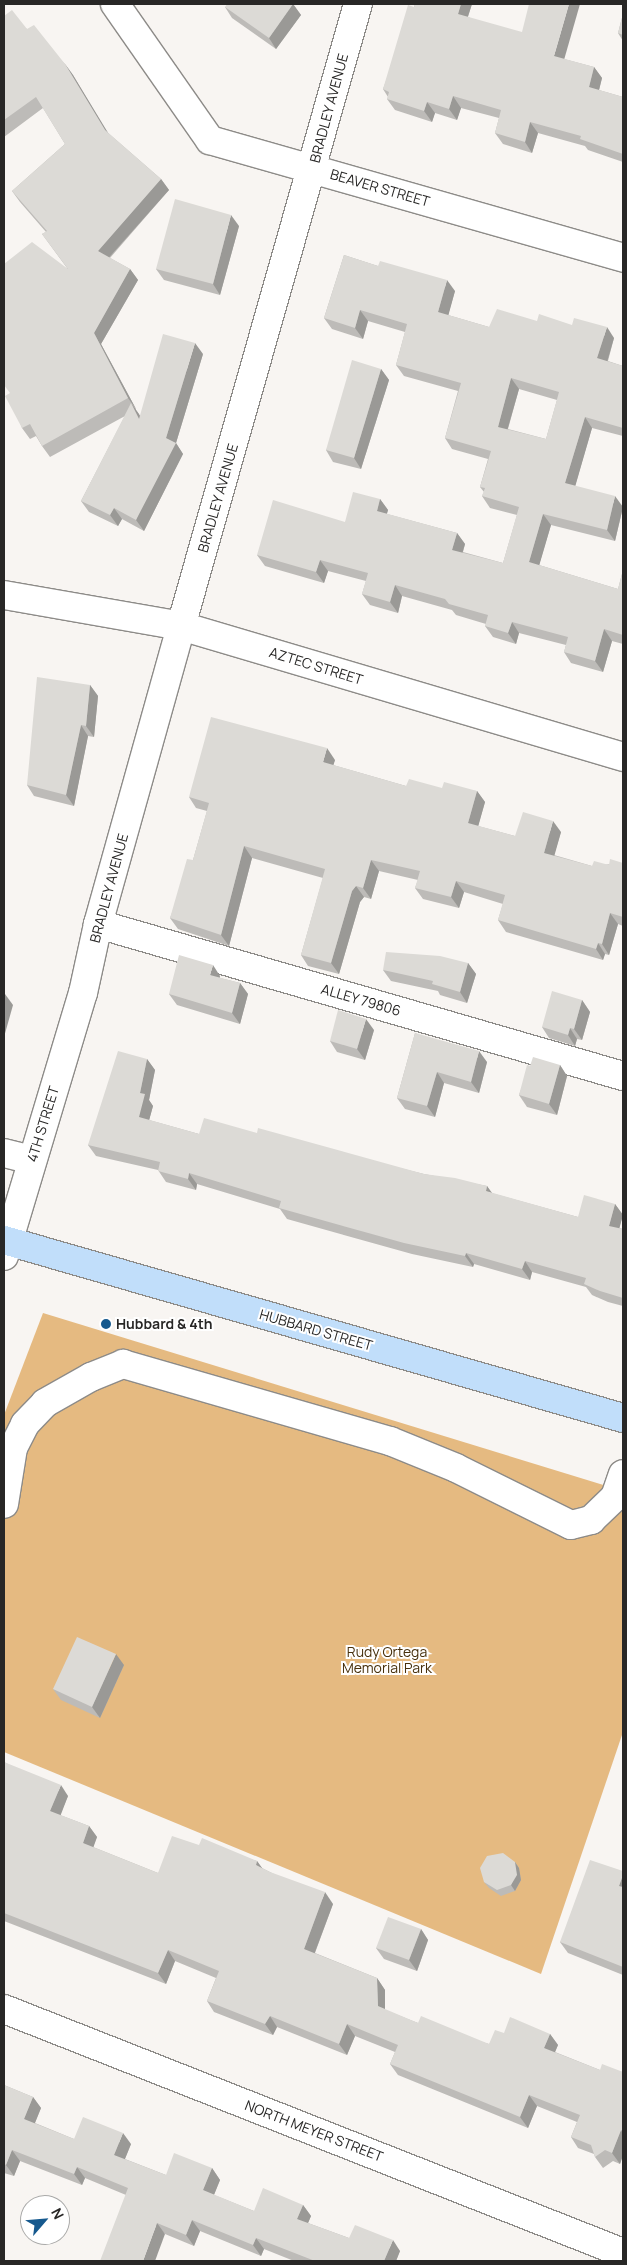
<!DOCTYPE html>
<style>
body{margin:0}
#map{position:relative;width:627px;height:2265px;overflow:hidden;background:#f8f5f2;font-family:Manrope,sans-serif}
div>[style]{position:absolute}
.green>*{inset:0;background:#e5ba81}
.roads{filter:drop-shadow(1px 0 #8d8b88) drop-shadow(-1px 0 #8d8b88) drop-shadow(0 1px #8d8b88) drop-shadow(0 -1px #8d8b88)}
.minor>*{height:28px;margin:-14px;padding:0 14px;transform-origin:14px;border-radius:14px;background:#fff}
.major>*{height:28px;margin:-14px;padding:0 14px;transform-origin:14px;border-radius:14px;background:#c1defa}
.wall>*{inset:0;background:#bdbbb8}
.shaded-wall>*{inset:0;background:#9a9996}
.building>*{inset:0;background:#dcdad6}
.dots>*{width:14px;height:14px;translate:-50% -50%;box-sizing:border-box;border:2px solid #fff;border-radius:50%}
span{translate:-50% -50%;white-space:nowrap;text-align:center;line-height:1.15;-webkit-text-stroke:4px #fff;paint-order:stroke}
.street-label{font-size:14px;color:#282726}
.poi-label{font-size:14px;color:#282726;font-weight:700}
.left{translate:0 -50%;text-align:left}
.park-label{font-size:14px;color:#47300c}
.frame{position:absolute;inset:0;border:5px solid #282726;pointer-events:none}
.north{position:absolute;left:20px;top:2195px;width:50px;height:50px;box-sizing:border-box;background:#fff;border:1px solid #a9a9a8;border-radius:50%;rotate:63deg;font-size:14px;font-weight:700;line-height:20px;text-align:center;color:#282726}
.north::after{content:'';display:block;margin:auto;width:18px;height:22px;background:#16598e;clip-path:polygon(50% 0,100% 100%,50% 72%,0 100%)}
</style>
<div id="map">
<div class="green">
<i style="clip-path:polygon(43px 1313px,623px 1491px,623px 1732px,541px 1974px,4px 1752px,4px 1415px)"></i>
</div>
<div class="roads">
<div class="minor">
<i style="left:115px;top:4px;width:166px;rotate:55.1deg"></i>
<i style="left:210px;top:140px;width:430px;rotate:15.9deg"></i>
<i style="left:4px;top:595px;width:180px;rotate:9.9deg"></i>
<i style="left:181px;top:626px;width:461px;rotate:16.5deg"></i>
<i style="left:98px;top:924px;width:547px;rotate:16.15deg"></i>
<i style="left:4px;top:1153px;width:29px;rotate:14deg"></i>
<i style="left:4px;top:1256px;width:275px;rotate:-73.3deg"></i>
<i style="left:83px;top:993px;width:71px;rotate:-77.7deg"></i>
<i style="left:98px;top:924px;width:309px;rotate:-74.4deg"></i>
<i style="left:181px;top:626px;width:647px;rotate:-74.12deg"></i>
<i style="left:4px;top:1504px;width:57px;rotate:-80.9deg"></i>
<i style="left:13px;top:1448px;width:27px;rotate:-63deg"></i>
<i style="left:25px;top:1424px;width:29px;rotate:-46deg"></i>
<i style="left:45px;top:1403px;width:53px;rotate:-29.5deg"></i>
<i style="left:91px;top:1377px;width:35px;rotate:-22deg"></i>
<i style="left:123px;top:1364px;width:278px;rotate:16.1deg"></i>
<i style="left:390px;top:1441px;width:71px;rotate:22.2deg"></i>
<i style="left:456px;top:1468px;width:128px;rotate:26.4deg"></i>
<i style="left:571px;top:1525px;width:21px;rotate:-14deg"></i>
<i style="left:591px;top:1520px;width:33px;rotate:-44deg"></i>
<i style="left:615px;top:1497px;width:24px;rotate:-71deg"></i>
<i style="left:4px;top:2009px;width:665px;rotate:21.51deg"></i>
</div>
<div class="major">
<i style="left:4px;top:1240px;width:644px;rotate:16.04deg"></i>
</div>
</div>
<div class="wall">
<i style="clip-path:polygon(293px 4px,301px 15px,276px 49px,232px 18px,225px 7px)"></i>
<i style="clip-path:polygon(415px 4px,472px 4px,468px 17px,564px 59px,594px 67px,602px 78px,599px 90px,623px 97px,623px 162px,588px 150px,585px 146px,538px 133px,532px 153px,503px 144px,495px 133px,499px 118px,461px 108px,457px 120px,435px 113px,432px 122px,395px 110px,387px 99px,388px 97px,383px 89px)"></i>
<i style="clip-path:polygon(623px 14px,623px 41px,618px 33px)"></i>
<i style="clip-path:polygon(4px 16px,27px 29px,65px 64px,73px 75px,107px 132px,161px 179px,169px 190px,110px 258px,130px 269px,138px 280px,101px 344px,136px 409px,136px 410px,140px 416px,203px 354px,176px 443px,183px 454px,144px 531px,122px 519px,118px 526px,89px 512px,81px 501px,125px 416px,50px 457px,42px 446px,36px 436px,30px 439px,22px 428px,10px 393px,67px 268px,42px 234px,46px 232px,20px 202px,12px 191px,65px 144px,43px 108px,4px 137px)"></i>
<i style="clip-path:polygon(239px 226px,220px 295px,164px 280px,156px 269px)"></i>
<i style="clip-path:polygon(evenodd,344px 255px,455px 291px,448px 315px,489px 327px,537px 321px,614px 338px,608px 361px,623px 366px,623px 436px,592px 428px,575px 486px,623px 507px,615px 541px,551px 525px,539px 565px,618px 589px,623px 570px,623px 644px,612px 641px,603px 672px,571px 663px,564px 652px,566px 645px,519px 633px,516px 644px,493px 637px,485px 626px,486px 624px,456px 615px,452px 610px,402px 596px,398px 613px,370px 605px,362px 594px,366px 581px,328px 571px,324px 583px,265px 566px,257px 555px,345px 522px,380px 499px,388px 510px,387px 514px,457px 533px,465px 544px,463px 552px,503px 563px,517px 515px,490px 508px,482px 496px,484px 492px,480px 487px,488px 459px,452px 449px,445px 438px,458px 391px,404px 376px,396px 365px,405px 332px,368px 321px,363px 339px,332px 329px,324px 318px,344px 255px,519px 389px,557px 400px,546px 439px,508px 429px,519px 389px)"></i>
<i style="clip-path:polygon(381px 369px,389px 380px,361px 469px,333px 462px,326px 450px)"></i>
<i style="clip-path:polygon(90px 685px,98px 696px,94px 737px,88px 736px,74px 806px,34px 796px,27px 785px)"></i>
<i style="clip-path:polygon(335px 760px,333px 765px,406px 786px,477px 791px,485px 802px,478px 826px,515px 836px,561px 832px,554px 855px,592px 866px,623px 863px,623px 926px,618px 924px,609px 955px,605px 954px,603px 960px,506px 932px,498px 920px,503px 904px,464px 892px,459px 908px,423px 899px,415px 888px,418px 880px,379px 871px,371px 899px,364px 897px,360px 902px,339px 974px,308px 966px,301px 955px,323px 878px,252px 858px,229px 946px,178px 929px,170px 918px,193px 860px,207px 811px,196px 808px,189px 797px)"></i>
<i style="clip-path:polygon(468px 963px,476px 974px,467px 1003px,440px 995px,438px 991px,391px 981px,383px 970px)"></i>
<i style="clip-path:polygon(220px 976px,220px 978px,240px 983px,248px 994px,240px 1024px,177px 1005px,169px 994px)"></i>
<i style="clip-path:polygon(582px 1000px,590px 1012px,582px 1040px,577px 1039px,575px 1046px,549px 1038px,542px 1027px)"></i>
<i style="clip-path:polygon(374px 1030px,365px 1060px,337px 1052px,330px 1041px)"></i>
<i style="clip-path:polygon(415px 1033px,487px 1062px,479px 1093px,444px 1083px,435px 1117px,405px 1109px,397px 1098px)"></i>
<i style="clip-path:polygon(147px 1059px,155px 1070px,149px 1100px,153px 1106px,149px 1120px,199px 1134px,257px 1133px,424px 1174px,487px 1186px,491px 1193px,578px 1217px,615px 1204px,623px 1215px,619px 1228px,623px 1229px,623px 1306px,608px 1302px,592px 1295px,586px 1287px,532px 1272px,530px 1280px,474px 1264px,473px 1267px,412px 1254px,287px 1219px,280px 1209px,197px 1184px,196px 1190px,166px 1182px,158px 1170px,96px 1156px,88px 1145px)"></i>
<i style="clip-path:polygon(560px 1065px,567px 1076px,557px 1115px,527px 1107px,519px 1095px,530px 1066px)"></i>
<i style="clip-path:polygon(124px 1665px,100px 1718px,61px 1700px,53px 1689px)"></i>
<i style="clip-path:polygon(4px 1762px,68px 1796px,60px 1815px,89px 1826px,97px 1837px,93px 1847px,158px 1873px,199px 1845px,257px 1861px,262px 1868px,333px 1904px,315px 1953px,377px 1978px,385px 1990px,385px 2010px,418px 2023px,489px 2044px,504px 2033px,550px 2034px,558px 2045px,555px 2052px,600px 2070px,623px 2072px,623px 2155px,620px 2164px,613px 2161px,603px 2168px,595px 2157px,594px 2154px,578px 2148px,571px 2137px,577px 2122px,537px 2106px,528px 2128px,398px 2075px,390px 2064px,395px 2052px,355px 2036px,347px 2055px,277px 2027px,273px 2035px,214px 2012px,207px 2001px,216px 1978px,175px 1961px,166px 1984px,4px 1921px)"></i>
<i style="clip-path:polygon(515px 1862px,519px 1868px,521px 1880px,515px 1891px,501px 1896px,489px 1888px,484px 1882px)"></i>
<i style="clip-path:polygon(623px 1871px,623px 1975px,568px 1953px,560px 1942px)"></i>
<i style="clip-path:polygon(421px 1929px,428px 1940px,417px 1971px,384px 1959px,376px 1948px)"></i>
<i style="clip-path:polygon(4px 2085px,33px 2097px,41px 2108px,35px 2123px,74px 2139px,131px 2144px,125px 2159px,166px 2175px,212px 2168px,220px 2180px,214px 2195px,254px 2211px,303px 2205px,311px 2216px,308px 2223px,349px 2238px,400px 2251px,396px 2261px,294px 2261px,264px 2249px,261px 2256px,200px 2231px,194px 2246px,165px 2234px,126px 2195px,85px 2178px,82px 2185px,20px 2161px,14px 2176px,4px 2173px)"></i>
</div>
<div class="shaded-wall">
<i style="clip-path:polygon(293px 4px,301px 15px,276px 49px,269px 38px)"></i>
<i style="clip-path:polygon(461px 4px,472px 4px,465px 25px,458px 14px)"></i>
<i style="clip-path:polygon(569px 4px,580px 4px,562px 67px,554px 56px)"></i>
<i style="clip-path:polygon(65px 64px,73px 75px,113px 141px,105px 130px)"></i>
<i style="clip-path:polygon(594px 67px,602px 78px,597px 98px,589px 87px)"></i>
<i style="clip-path:polygon(453px 96px,461px 108px,457px 120px,449px 109px)"></i>
<i style="clip-path:polygon(427px 102px,435px 113px,432px 122px,424px 111px)"></i>
<i style="clip-path:polygon(530px 122px,538px 133px,532px 153px,525px 142px)"></i>
<i style="clip-path:polygon(161px 179px,169px 190px,105px 262px,98px 251px)"></i>
<i style="clip-path:polygon(231px 215px,239px 226px,220px 295px,213px 284px)"></i>
<i style="clip-path:polygon(130px 269px,138px 280px,101px 344px,136px 409px,128px 398px,94px 333px)"></i>
<i style="clip-path:polygon(447px 280px,455px 291px,446px 324px,438px 312px)"></i>
<i style="clip-path:polygon(360px 310px,368px 321px,363px 339px,355px 328px)"></i>
<i style="clip-path:polygon(607px 327px,614px 338px,605px 369px,597px 358px)"></i>
<i style="clip-path:polygon(195px 343px,203px 354px,176px 443px,183px 454px,144px 531px,136px 520px,166px 438px)"></i>
<i style="clip-path:polygon(381px 369px,389px 380px,361px 469px,354px 458px)"></i>
<i style="clip-path:polygon(511px 378px,519px 389px,505px 438px,498px 427px)"></i>
<i style="clip-path:polygon(131px 403px,139px 414px,147px 430px,139px 419px)"></i>
<i style="clip-path:polygon(585px 417px,592px 428px,573px 494px,565px 483px)"></i>
<i style="clip-path:polygon(615px 496px,623px 507px,615px 541px,607px 530px)"></i>
<i style="clip-path:polygon(380px 499px,388px 510px,384px 522px,377px 511px)"></i>
<i style="clip-path:polygon(114px 508px,122px 519px,118px 526px,110px 515px)"></i>
<i style="clip-path:polygon(543px 514px,551px 525px,537px 573px,529px 562px)"></i>
<i style="clip-path:polygon(457px 533px,465px 544px,460px 561px,452px 550px)"></i>
<i style="clip-path:polygon(320px 560px,328px 571px,324px 583px,316px 572px)"></i>
<i style="clip-path:polygon(395px 585px,402px 596px,398px 613px,390px 602px)"></i>
<i style="clip-path:polygon(512px 622px,519px 633px,516px 644px,508px 633px)"></i>
<i style="clip-path:polygon(604px 629px,612px 641px,603px 672px,595px 661px)"></i>
<i style="clip-path:polygon(90px 685px,98px 696px,94px 737px,86px 726px)"></i>
<i style="clip-path:polygon(81px 725px,88px 736px,74px 806px,66px 795px)"></i>
<i style="clip-path:polygon(327px 748px,335px 760px,331px 773px,323px 762px)"></i>
<i style="clip-path:polygon(477px 791px,485px 802px,476px 834px,468px 823px)"></i>
<i style="clip-path:polygon(553px 821px,561px 832px,552px 864px,544px 853px)"></i>
<i style="clip-path:polygon(244px 846px,252px 858px,229px 946px,221px 935px)"></i>
<i style="clip-path:polygon(371px 860px,379px 871px,371px 899px,363px 888px)"></i>
<i style="clip-path:polygon(456px 881px,464px 892px,459px 908px,451px 897px)"></i>
<i style="clip-path:polygon(356px 886px,364px 897px,360px 902px,339px 974px,331px 963px,352px 891px)"></i>
<i style="clip-path:polygon(610px 913px,618px 924px,609px 955px,602px 944px)"></i>
<i style="clip-path:polygon(598px 943px,605px 954px,603px 960px,596px 949px)"></i>
<i style="clip-path:polygon(468px 963px,476px 974px,467px 1003px,460px 992px)"></i>
<i style="clip-path:polygon(213px 965px,220px 976px,217px 986px,210px 975px)"></i>
<i style="clip-path:polygon(240px 983px,248px 994px,240px 1024px,232px 1013px)"></i>
<i style="clip-path:polygon(5px 994px,13px 1005px,4px 1037px,4px 998px)"></i>
<i style="clip-path:polygon(582px 1000px,590px 1012px,582px 1040px,574px 1029px)"></i>
<i style="clip-path:polygon(366px 1019px,374px 1030px,365px 1060px,357px 1049px)"></i>
<i style="clip-path:polygon(570px 1028px,577px 1039px,575px 1046px,568px 1035px)"></i>
<i style="clip-path:polygon(479px 1051px,487px 1062px,479px 1093px,471px 1082px)"></i>
<i style="clip-path:polygon(147px 1059px,155px 1070px,149px 1100px,153px 1106px,147px 1128px,139px 1117px,140px 1093px)"></i>
<i style="clip-path:polygon(560px 1065px,567px 1076px,557px 1115px,549px 1104px)"></i>
<i style="clip-path:polygon(437px 1072px,444px 1083px,435px 1117px,427px 1106px)"></i>
<i style="clip-path:polygon(189px 1173px,197px 1184px,196px 1190px,188px 1179px)"></i>
<i style="clip-path:polygon(487px 1186px,495px 1197px,486px 1191px)"></i>
<i style="clip-path:polygon(615px 1204px,623px 1215px,617px 1237px,609px 1226px)"></i>
<i style="clip-path:polygon(466px 1253px,474px 1264px,473px 1267px,465px 1256px)"></i>
<i style="clip-path:polygon(525px 1261px,532px 1272px,530px 1280px,522px 1269px)"></i>
<i style="clip-path:polygon(116px 1654px,124px 1665px,100px 1718px,92px 1707px)"></i>
<i style="clip-path:polygon(61px 1785px,68px 1796px,58px 1822px,50px 1811px)"></i>
<i style="clip-path:polygon(89px 1826px,97px 1837px,91px 1854px,83px 1843px)"></i>
<i style="clip-path:polygon(257px 1861px,265px 1872px,256px 1865px)"></i>
<i style="clip-path:polygon(515px 1862px,519px 1868px,521px 1880px,515px 1891px,511px 1885px)"></i>
<i style="clip-path:polygon(623px 1875px,623px 1892px,619px 1886px)"></i>
<i style="clip-path:polygon(325px 1892px,333px 1904px,312px 1960px,304px 1949px)"></i>
<i style="clip-path:polygon(421px 1929px,428px 1940px,417px 1971px,409px 1960px)"></i>
<i style="clip-path:polygon(168px 1950px,175px 1961px,166px 1984px,158px 1973px)"></i>
<i style="clip-path:polygon(377px 1978px,385px 1990px,385px 2017px,378px 2006px)"></i>
<i style="clip-path:polygon(270px 2016px,277px 2027px,273px 2035px,265px 2024px)"></i>
<i style="clip-path:polygon(347px 2024px,355px 2036px,347px 2055px,339px 2044px)"></i>
<i style="clip-path:polygon(550px 2034px,558px 2045px,552px 2059px,544px 2048px)"></i>
<i style="clip-path:polygon(529px 2095px,537px 2106px,528px 2128px,520px 2117px)"></i>
<i style="clip-path:polygon(33px 2097px,41px 2108px,32px 2130px,24px 2119px)"></i>
<i style="clip-path:polygon(621px 2130px,623px 2134px,623px 2155px,620px 2164px,612px 2153px)"></i>
<i style="clip-path:polygon(123px 2133px,131px 2144px,122px 2166px,114px 2155px)"></i>
<i style="clip-path:polygon(12px 2150px,20px 2161px,14px 2176px,6px 2165px)"></i>
<i style="clip-path:polygon(77px 2167px,85px 2178px,82px 2185px,74px 2174px)"></i>
<i style="clip-path:polygon(212px 2168px,220px 2180px,211px 2202px,203px 2190px)"></i>
<i style="clip-path:polygon(303px 2205px,311px 2216px,305px 2230px,297px 2219px)"></i>
<i style="clip-path:polygon(192px 2220px,200px 2231px,194px 2246px,186px 2235px)"></i>
<i style="clip-path:polygon(157px 2223px,165px 2234px,155px 2261px,143px 2261px)"></i>
<i style="clip-path:polygon(256px 2238px,264px 2249px,261px 2256px,253px 2245px)"></i>
<i style="clip-path:polygon(393px 2240px,400px 2251px,396px 2261px,384px 2261px)"></i>
</div>
<div class="building">
<i style="clip-path:polygon(227px 4px,293px 4px,269px 38px,225px 7px)"></i>
<i style="clip-path:polygon(415px 4px,461px 4px,458px 14px,522px 32px,529px 4px,569px 4px,554px 56px,594px 67px,589px 87px,623px 97px,623px 154px,580px 139px,581px 136px,530px 122px,525px 142px,495px 133px,501px 110px,453px 96px,449px 109px,427px 102px,424px 111px,387px 99px,389px 92px,383px 89px,408px 5px,414px 7px)"></i>
<i style="clip-path:polygon(12px 10px,27px 29px,34px 25px,65px 64px,105px 130px,161px 179px,98px 251px,130px 269px,94px 333px,128px 398px,42px 446px,30px 424px,22px 428px,5px 396px,10px 393px,4px 385px,4px 264px,32px 242px,68px 269px,42px 234px,47px 231px,12px 191px,65px 144px,36px 97px,4px 120px,4px 16px)"></i>
<i style="clip-path:polygon(623px 14px,623px 35px,618px 33px)"></i>
<i style="clip-path:polygon(175px 199px,231px 215px,213px 284px,156px 269px)"></i>
<i style="clip-path:polygon(evenodd,344px 255px,378px 266px,380px 261px,447px 280px,438px 312px,489px 327px,497px 309px,537px 321px,539px 314px,572px 325px,574px 318px,607px 327px,597px 358px,623px 366px,623px 428px,585px 417px,565px 483px,615px 496px,607px 530px,543px 514px,529px 562px,618px 589px,623px 570px,623px 635px,604px 629px,595px 661px,564px 652px,568px 637px,512px 622px,508px 633px,485px 626px,488px 615px,449px 604px,445px 599px,395px 585px,390px 602px,362px 594px,368px 573px,320px 560px,316px 572px,257px 555px,273px 500px,345px 522px,353px 492px,380px 499px,377px 511px,457px 533px,452px 550px,503px 563px,519px 507px,482px 496px,485px 488px,480px 487px,491px 451px,445px 438px,461px 383px,396px 365px,407px 324px,360px 310px,355px 328px,324px 318px,344px 255px,511px 378px,559px 392px,546px 439px,498px 427px,511px 378px)"></i>
<i style="clip-path:polygon(163px 334px,195px 343px,166px 438px,176px 443px,136px 520px,114px 508px,110px 515px,81px 501px,131px 403px,139px 419px)"></i>
<i style="clip-path:polygon(352px 360px,381px 369px,354px 458px,326px 450px)"></i>
<i style="clip-path:polygon(37px 677px,90px 685px,86px 726px,81px 725px,66px 795px,27px 785px)"></i>
<i style="clip-path:polygon(211px 717px,327px 748px,323px 762px,406px 786px,409px 779px,442px 788px,444px 782px,477px 791px,468px 823px,515px 836px,523px 812px,553px 821px,544px 853px,592px 866px,594px 861px,609px 865px,610px 859px,623px 863px,623px 917px,610px 913px,602px 944px,598px 943px,596px 949px,498px 920px,505px 895px,456px 881px,451px 897px,415px 888px,420px 871px,371px 860px,363px 888px,356px 886px,352px 891px,331px 963px,301px 955px,325px 869px,244px 846px,221px 935px,170px 918px,187px 859px,193px 860px,209px 803px,189px 797px)"></i>
<i style="clip-path:polygon(386px 952px,440px 956px,468px 963px,460px 992px,432px 984px,433px 981px,383px 970px)"></i>
<i style="clip-path:polygon(179px 955px,213px 965px,210px 975px,240px 983px,232px 1013px,169px 994px)"></i>
<i style="clip-path:polygon(552px 991px,582px 1000px,574px 1029px,570px 1028px,568px 1035px,542px 1027px)"></i>
<i style="clip-path:polygon(338px 1010px,366px 1019px,357px 1049px,330px 1041px)"></i>
<i style="clip-path:polygon(415px 1033px,479px 1051px,471px 1082px,437px 1072px,427px 1106px,397px 1098px)"></i>
<i style="clip-path:polygon(118px 1051px,147px 1059px,140px 1093px,145px 1094px,139px 1117px,199px 1134px,204px 1118px,257px 1133px,258px 1128px,424px 1174px,455px 1178px,487px 1186px,486px 1191px,578px 1217px,584px 1195px,615px 1204px,609px 1226px,623px 1229px,623px 1298px,600px 1291px,584px 1284px,586px 1278px,525px 1261px,522px 1269px,466px 1253px,465px 1256px,404px 1243px,279px 1208px,281px 1201px,189px 1173px,188px 1179px,158px 1171px,160px 1162px,88px 1145px)"></i>
<i style="clip-path:polygon(533px 1057px,560px 1065px,549px 1104px,519px 1095px,527px 1065px,530px 1066px)"></i>
<i style="clip-path:polygon(77px 1637px,116px 1654px,92px 1707px,53px 1689px)"></i>
<i style="clip-path:polygon(4px 1762px,61px 1785px,50px 1811px,89px 1826px,83px 1843px,158px 1873px,172px 1836px,199px 1845px,202px 1838px,257px 1861px,256px 1865px,270px 1872px,325px 1892px,304px 1949px,377px 1978px,378px 2006px,418px 2023px,421px 2016px,489px 2044px,495px 2030px,504px 2033px,510px 2017px,550px 2034px,544px 2048px,600px 2070px,602px 2064px,623px 2072px,623px 2131px,621px 2130px,612px 2153px,605px 2150px,595px 2157px,591px 2145px,571px 2137px,580px 2115px,529px 2095px,520px 2117px,390px 2064px,398px 2045px,347px 2024px,339px 2044px,270px 2016px,265px 2024px,207px 2001px,219px 1971px,168px 1950px,158px 1973px,4px 1913px)"></i>
<i style="clip-path:polygon(503px 1853px,515px 1862px,517px 1875px,511px 1885px,497px 1890px,484px 1882px,480px 1868px,487px 1856px)"></i>
<i style="clip-path:polygon(590px 1860px,623px 1871px,623px 1875px,619px 1886px,623px 1887px,623px 1967px,560px 1942px)"></i>
<i style="clip-path:polygon(388px 1917px,421px 1929px,409px 1960px,376px 1948px)"></i>
<i style="clip-path:polygon(4px 2085px,33px 2097px,24px 2119px,74px 2139px,83px 2117px,123px 2133px,114px 2155px,166px 2175px,174px 2153px,212px 2168px,203px 2190px,254px 2211px,263px 2188px,303px 2205px,297px 2219px,349px 2238px,355px 2225px,393px 2240px,384px 2261px,315px 2261px,256px 2238px,253px 2245px,192px 2220px,186px 2235px,157px 2223px,143px 2261px,100px 2261px,128px 2188px,77px 2167px,74px 2174px,12px 2150px,6px 2165px,4px 2164px)"></i>
</div>
<div class="dots">
<i style="left:106px;top:1324px;background:#16598e"></i>
</div>
<div class="street-label">
<span style="left:329px;top:108px;rotate:-75deg">BRADLEY AVENUE</span>
<span style="left:380px;top:188px;rotate:16deg">BEAVER STREET</span>
<span style="left:218px;top:498px;rotate:-74deg">BRADLEY AVENUE</span>
<span style="left:316px;top:666px;rotate:17deg">AZTEC STREET</span>
<span style="left:109px;top:888px;rotate:-75deg">BRADLEY AVENUE</span>
<span style="left:361px;top:1000px;rotate:16deg">ALLEY 79806</span>
<span style="left:43px;top:1124px;rotate:-73deg">4TH STREET</span>
<span style="left:316px;top:1330px;rotate:16deg">HUBBARD STREET</span>
<span style="left:314px;top:2131px;rotate:21deg">NORTH MEYER STREET</span>
</div>
<div class="poi-label">
<span class="left" style="left:116px;top:1324px">Hubbard &amp; 4th</span>
</div>
<div class="park-label">
<span style="left:387px;top:1660px">Rudy Ortega<br>Memorial Park</span>
</div>
<div class="frame"></div>
<div class="north">N</div>
</div>
